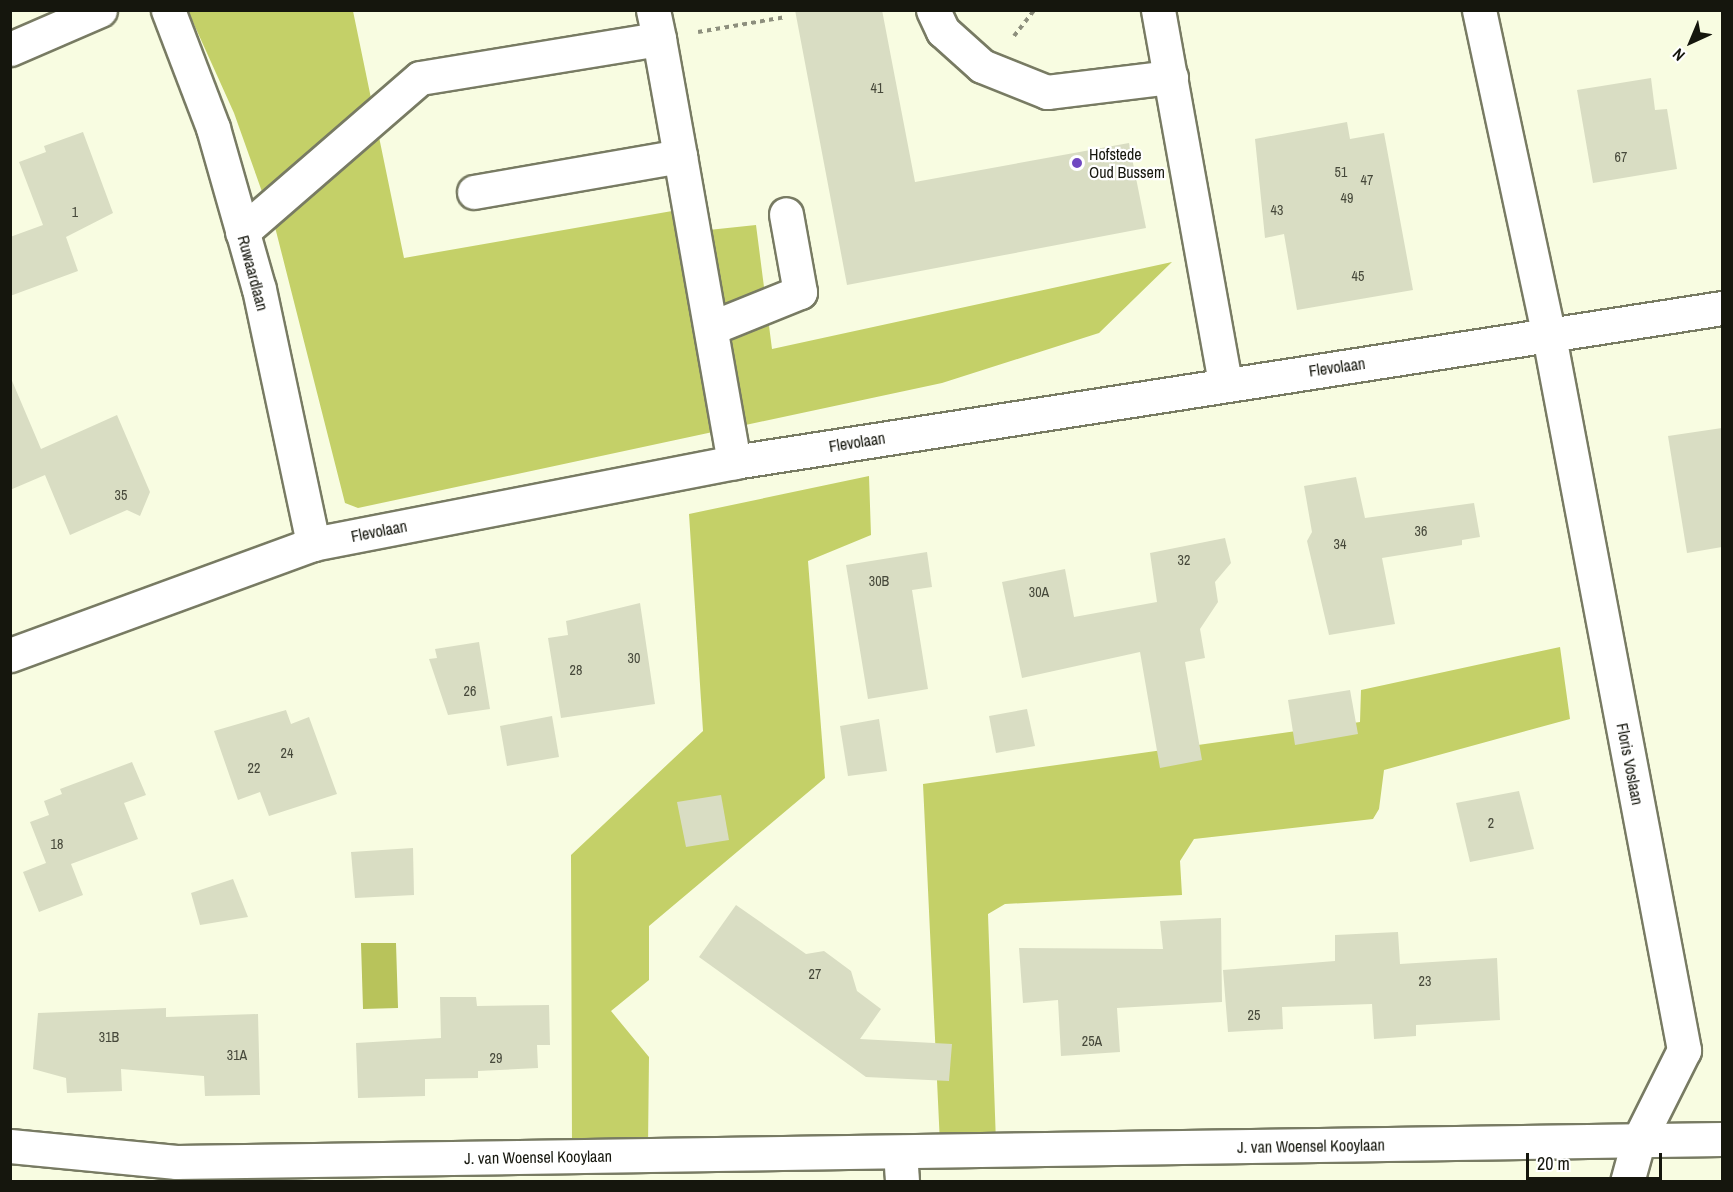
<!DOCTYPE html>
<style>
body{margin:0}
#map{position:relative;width:1733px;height:1192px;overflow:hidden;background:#f8fce1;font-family:"Archivo Narrow",sans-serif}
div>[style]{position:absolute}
.forest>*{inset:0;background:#c4d068}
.water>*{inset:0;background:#b8c35b}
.building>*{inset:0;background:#d9ddc3}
.path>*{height:4px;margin-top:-2px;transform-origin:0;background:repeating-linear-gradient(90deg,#8d8f7d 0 4.5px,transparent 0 9px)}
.roads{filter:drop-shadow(2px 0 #787b63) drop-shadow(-2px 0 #787b63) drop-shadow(0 2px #787b63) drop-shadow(0 -2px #787b63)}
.minor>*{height:33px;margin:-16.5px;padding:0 16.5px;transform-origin:16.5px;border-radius:16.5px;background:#fff}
.dots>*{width:16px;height:16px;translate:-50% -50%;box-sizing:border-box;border:3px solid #fff;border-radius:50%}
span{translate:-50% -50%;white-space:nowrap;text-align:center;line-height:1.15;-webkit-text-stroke:4.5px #fff;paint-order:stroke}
.number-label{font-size:14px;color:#46483a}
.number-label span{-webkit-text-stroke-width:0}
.poi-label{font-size:16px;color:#15160d}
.left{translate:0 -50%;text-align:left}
.street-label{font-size:16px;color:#15160d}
.frame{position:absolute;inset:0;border:12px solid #15160d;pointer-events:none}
.north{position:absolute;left:1661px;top:12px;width:60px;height:60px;-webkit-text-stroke:4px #fff;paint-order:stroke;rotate:224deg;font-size:16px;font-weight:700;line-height:24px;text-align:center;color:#15160d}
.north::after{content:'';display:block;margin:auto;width:21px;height:27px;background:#15160d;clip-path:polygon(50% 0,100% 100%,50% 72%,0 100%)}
.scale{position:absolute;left:1526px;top:1153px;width:136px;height:27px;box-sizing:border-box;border:3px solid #15160d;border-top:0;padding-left:8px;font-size:18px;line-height:21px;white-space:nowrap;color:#15160d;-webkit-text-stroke:4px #fff;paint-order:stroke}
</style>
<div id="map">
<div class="forest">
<i style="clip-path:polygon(188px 11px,353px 11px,404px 258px,695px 207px,699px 231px,756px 225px,772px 349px,1172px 262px,1099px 333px,942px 383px,358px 508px,345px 503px,276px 231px,234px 113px)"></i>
<i style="clip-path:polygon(869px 476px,871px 535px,808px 561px,825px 778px,649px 926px,649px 980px,611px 1011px,649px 1057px,648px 1146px,572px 1146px,571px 855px,703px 731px,689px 514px)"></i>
<i style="clip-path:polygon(1560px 647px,1570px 719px,1384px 770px,1379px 809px,1373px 819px,1194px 839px,1180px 861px,1182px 895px,1005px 904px,988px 914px,996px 1143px,940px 1144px,923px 784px,1360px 722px,1361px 690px)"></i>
</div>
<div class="water">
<i style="clip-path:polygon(361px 943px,396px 943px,398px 1008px,363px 1009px)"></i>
</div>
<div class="building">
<i style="clip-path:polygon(795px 10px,882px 10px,915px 182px,1129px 143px,1146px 228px,847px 285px)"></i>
<i style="clip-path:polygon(1651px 78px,1655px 110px,1667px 109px,1677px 169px,1593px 183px,1577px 90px)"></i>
<i style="clip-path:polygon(1347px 122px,1350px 139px,1384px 133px,1413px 290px,1297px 310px,1284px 234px,1265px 238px,1255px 139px)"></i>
<i style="clip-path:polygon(83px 132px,113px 213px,66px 237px,78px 271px,10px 296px,10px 237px,43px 225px,19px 162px,46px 152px,44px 146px)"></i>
<i style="clip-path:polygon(10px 376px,41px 449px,117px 415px,150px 492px,140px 516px,127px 510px,70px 535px,45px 475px,10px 490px)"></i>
<i style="clip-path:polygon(1722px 428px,1722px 547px,1687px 553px,1668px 436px)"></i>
<i style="clip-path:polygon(1356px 477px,1365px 518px,1474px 503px,1480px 537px,1462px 540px,1462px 545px,1382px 558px,1395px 624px,1329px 635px,1307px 541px,1312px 532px,1304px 486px)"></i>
<i style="clip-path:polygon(1225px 538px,1231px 563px,1215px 582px,1218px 602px,1200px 629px,1205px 658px,1185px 662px,1202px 760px,1160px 768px,1140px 652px,1022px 678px,1002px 582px,1065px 569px,1074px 617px,1157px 602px,1150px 553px)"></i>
<i style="clip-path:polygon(927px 552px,932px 587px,912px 590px,928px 689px,868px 699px,846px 565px)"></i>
<i style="clip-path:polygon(640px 603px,655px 704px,561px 718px,548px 638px,568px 635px,566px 621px)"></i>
<i style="clip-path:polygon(479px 642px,490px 709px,448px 715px,429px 659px,437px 658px,435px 649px)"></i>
<i style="clip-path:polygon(1350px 690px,1358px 734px,1295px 745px,1288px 700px)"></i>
<i style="clip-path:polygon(1027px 709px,1035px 746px,996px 753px,989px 716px)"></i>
<i style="clip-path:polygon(286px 710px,291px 724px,309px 717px,337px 794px,269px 816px,260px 792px,238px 800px,214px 731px)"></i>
<i style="clip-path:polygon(552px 716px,559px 757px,507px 766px,500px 726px)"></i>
<i style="clip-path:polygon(879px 719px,887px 771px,848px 776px,840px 726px)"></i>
<i style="clip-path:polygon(132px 762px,146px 795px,124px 803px,138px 839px,71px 864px,83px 895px,39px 912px,23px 872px,46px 863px,30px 822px,49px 815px,44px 801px,62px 794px,60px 789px)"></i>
<i style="clip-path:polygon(1519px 791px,1534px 849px,1470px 862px,1456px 803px)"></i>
<i style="clip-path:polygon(721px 795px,729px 840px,686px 847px,677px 802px)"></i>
<i style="clip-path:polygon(413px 848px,414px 895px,355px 898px,351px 852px)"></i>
<i style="clip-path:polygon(233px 879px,248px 917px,200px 925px,191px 893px)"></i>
<i style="clip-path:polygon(736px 905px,806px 954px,824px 951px,851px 971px,857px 991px,881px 1009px,860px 1039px,952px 1044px,949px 1081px,866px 1077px,699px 957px)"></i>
<i style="clip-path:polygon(1221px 918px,1222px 1002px,1117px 1008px,1120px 1052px,1061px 1056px,1058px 1000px,1023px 1003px,1019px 948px,1163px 949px,1160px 921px)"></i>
<i style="clip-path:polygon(1398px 932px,1400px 964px,1497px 958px,1500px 1020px,1416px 1025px,1416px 1036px,1374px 1039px,1372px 1004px,1282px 1007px,1283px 1029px,1228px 1032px,1223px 970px,1335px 961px,1335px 935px)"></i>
<i style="clip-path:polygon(440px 997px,476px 997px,477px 1006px,549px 1005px,550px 1045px,537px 1045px,538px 1068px,478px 1071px,478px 1078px,425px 1079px,425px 1096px,358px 1098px,356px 1043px,441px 1038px)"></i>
<i style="clip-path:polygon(166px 1008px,166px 1017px,258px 1014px,260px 1095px,205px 1096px,204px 1076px,121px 1069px,122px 1091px,67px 1093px,66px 1078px,33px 1069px,38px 1013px)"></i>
</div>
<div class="path">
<i style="left:698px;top:32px;width:89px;rotate:-9.7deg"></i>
<i style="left:1014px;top:36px;width:33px;rotate:-52deg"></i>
</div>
<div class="roads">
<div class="minor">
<i style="left:168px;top:10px;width:126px;rotate:69.1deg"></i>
<i style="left:213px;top:128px;width:167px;rotate:74.1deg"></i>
<i style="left:259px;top:289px;width:261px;rotate:78deg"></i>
<i style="left:653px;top:10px;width:30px;rotate:78deg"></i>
<i style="left:933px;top:10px;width:23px;rotate:65deg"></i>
<i style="left:943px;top:31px;width:52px;rotate:41.9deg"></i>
<i style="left:982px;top:66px;width:70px;rotate:21.8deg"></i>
<i style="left:1047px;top:92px;width:125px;rotate:-6.9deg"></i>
<i style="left:1158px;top:10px;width:380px;rotate:79.8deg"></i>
<i style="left:1479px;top:10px;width:333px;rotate:77.9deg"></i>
<i style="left:1549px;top:336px;width:727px;rotate:79.29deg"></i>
<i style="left:1684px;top:1050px;width:103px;rotate:116.6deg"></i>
<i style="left:1638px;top:1142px;width:41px;rotate:105.4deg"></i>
<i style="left:10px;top:49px;width:98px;rotate:-23.4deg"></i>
<i style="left:474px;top:192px;width:209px;rotate:-9.9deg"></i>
<i style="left:680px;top:156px;width:311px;rotate:80deg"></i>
<i style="left:242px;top:232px;width:235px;rotate:-40.9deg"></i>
<i style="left:420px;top:78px;width:242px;rotate:-9.3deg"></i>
<i style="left:659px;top:39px;width:119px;rotate:79.8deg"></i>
<i style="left:711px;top:328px;width:96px;rotate:-22deg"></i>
<i style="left:800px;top:292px;width:79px;rotate:-100.2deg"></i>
<i style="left:10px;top:655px;width:323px;rotate:-20.1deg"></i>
<i style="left:313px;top:544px;width:429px;rotate:-11deg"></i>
<i style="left:734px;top:462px;width:1000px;rotate:-8.86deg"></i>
<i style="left:10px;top:1146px;width:167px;rotate:5.5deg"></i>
<i style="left:176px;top:1162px;width:1546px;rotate:-0.85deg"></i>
<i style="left:900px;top:1152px;width:30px;rotate:86deg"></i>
</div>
</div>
<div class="dots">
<i style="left:1077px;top:163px;background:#7048c1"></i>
</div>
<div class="number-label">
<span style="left:877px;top:88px">41</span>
<span style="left:1621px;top:157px">67</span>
<span style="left:1341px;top:172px">51</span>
<span style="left:1367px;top:180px">47</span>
<span style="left:1347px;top:198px">49</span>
<span style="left:1277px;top:210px">43</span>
<span style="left:75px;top:212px">1</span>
<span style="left:1358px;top:276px">45</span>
<span style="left:121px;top:495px">35</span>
<span style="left:1421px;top:531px">36</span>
<span style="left:1340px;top:544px">34</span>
<span style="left:1184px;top:560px">32</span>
<span style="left:879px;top:581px">30B</span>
<span style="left:1039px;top:592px">30A</span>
<span style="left:634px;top:658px">30</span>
<span style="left:576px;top:670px">28</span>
<span style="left:470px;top:691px">26</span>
<span style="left:287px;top:753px">24</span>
<span style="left:254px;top:768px">22</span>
<span style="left:1491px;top:823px">2</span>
<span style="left:57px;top:844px">18</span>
<span style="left:815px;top:974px">27</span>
<span style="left:1425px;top:981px">23</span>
<span style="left:1254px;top:1015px">25</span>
<span style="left:109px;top:1037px">31B</span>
<span style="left:1092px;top:1041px">25A</span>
<span style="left:237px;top:1055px">31A</span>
<span style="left:496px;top:1058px">29</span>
</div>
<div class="poi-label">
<span class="left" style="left:1089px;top:163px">Hofstede<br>Oud Bussem</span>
</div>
<div class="street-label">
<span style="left:253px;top:273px;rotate:75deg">Ruwaardlaan</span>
<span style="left:1337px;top:367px;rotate:-8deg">Flevolaan</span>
<span style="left:857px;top:442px;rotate:-9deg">Flevolaan</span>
<span style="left:379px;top:531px;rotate:-11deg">Flevolaan</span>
<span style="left:1630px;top:764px;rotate:79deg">Floris Voslaan</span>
<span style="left:1311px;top:1146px;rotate:-1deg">J. van Woensel Kooylaan</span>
<span style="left:538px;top:1157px;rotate:-1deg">J. van Woensel Kooylaan</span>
</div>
<div class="frame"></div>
<div class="north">N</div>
<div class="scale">20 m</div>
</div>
